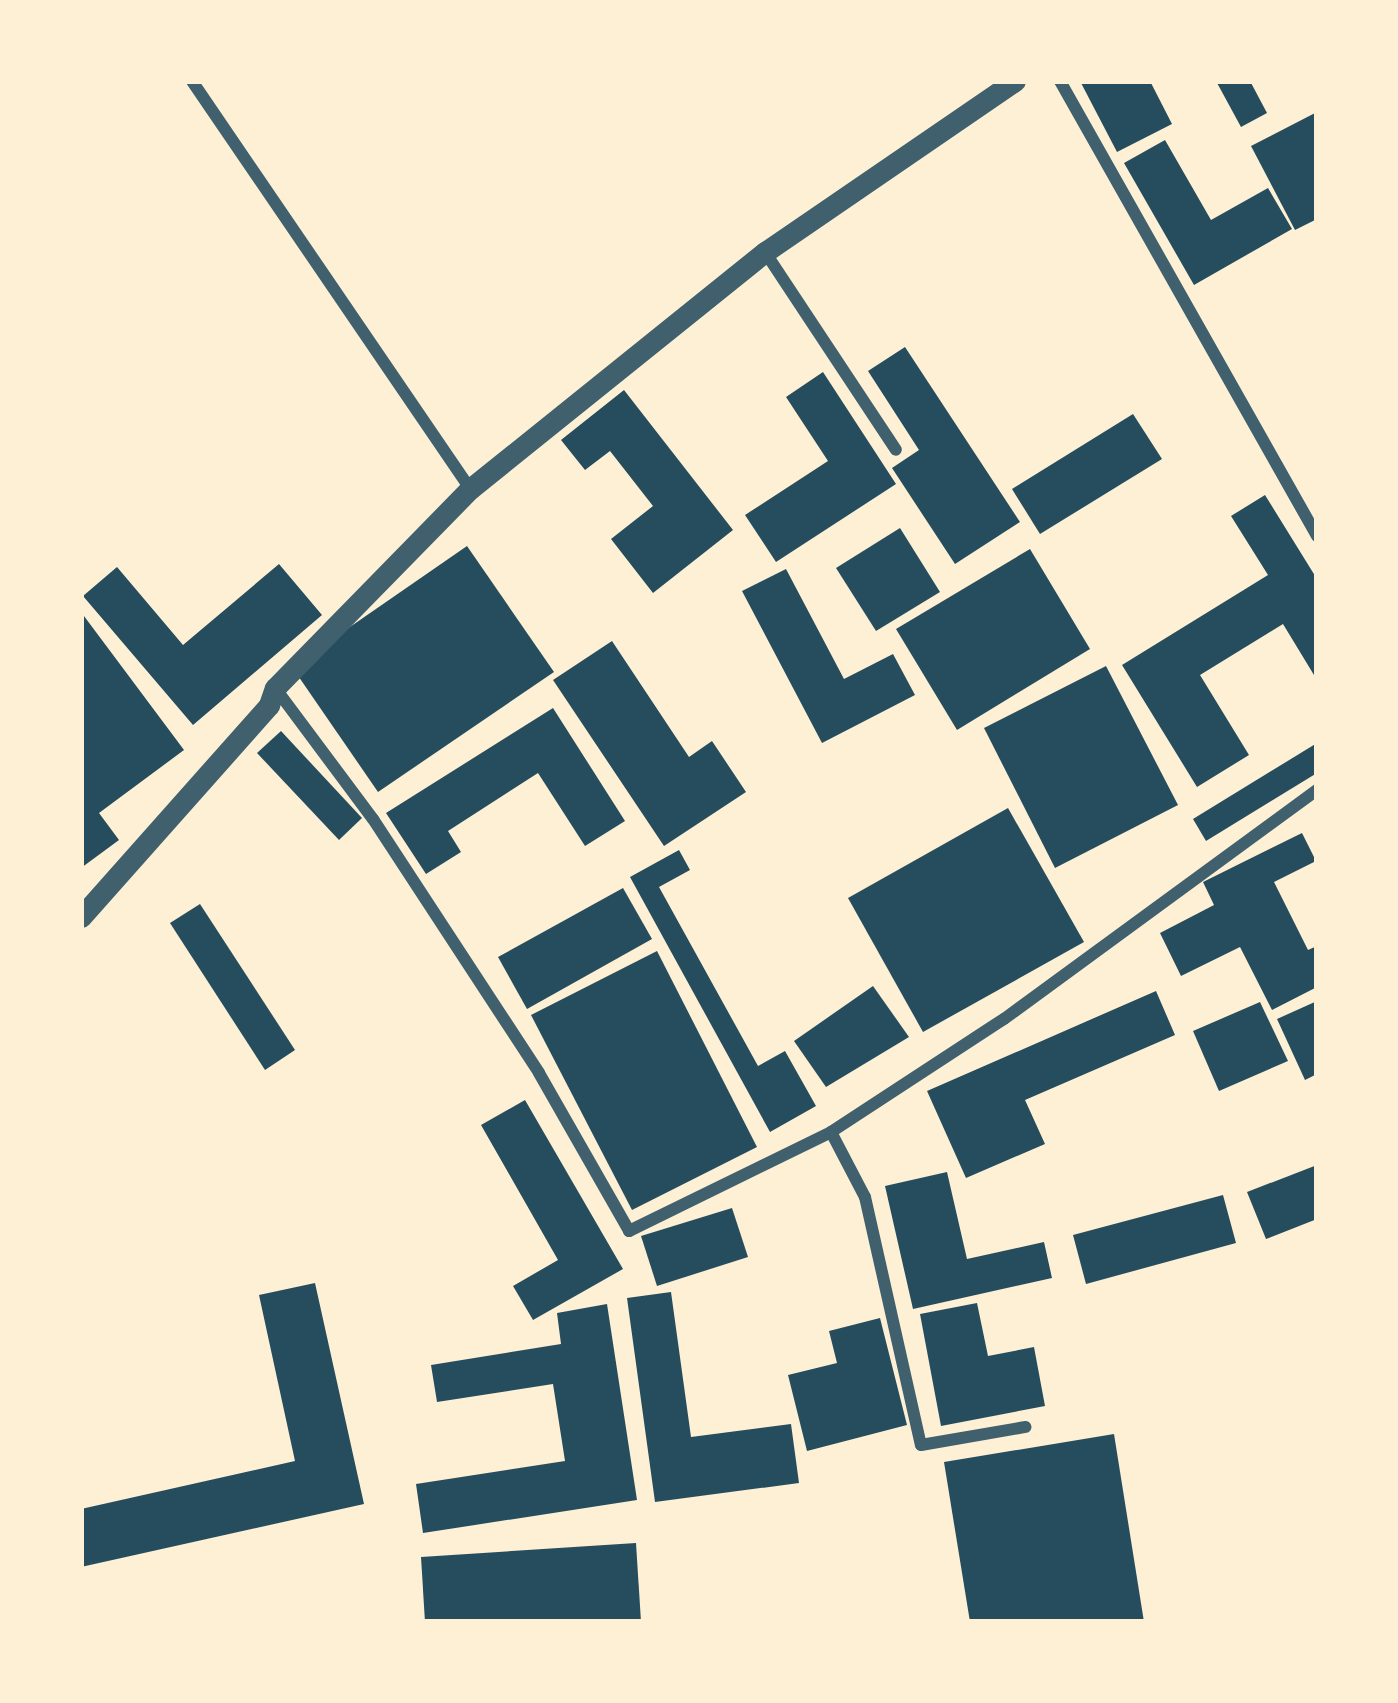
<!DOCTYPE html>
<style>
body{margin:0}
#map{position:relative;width:1398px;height:1703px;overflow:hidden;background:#fdf0d5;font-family:"PT Sans",sans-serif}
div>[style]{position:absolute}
.building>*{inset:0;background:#264d5e}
.minor>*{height:12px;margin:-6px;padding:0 6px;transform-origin:6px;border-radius:6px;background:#3f606c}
.tertiary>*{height:21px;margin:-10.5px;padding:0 10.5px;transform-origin:10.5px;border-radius:10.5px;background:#3f606c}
span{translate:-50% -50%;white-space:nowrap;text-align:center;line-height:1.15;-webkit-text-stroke:12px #fdf0d5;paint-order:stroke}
.frame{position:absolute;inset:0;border:84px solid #fdf0d5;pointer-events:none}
</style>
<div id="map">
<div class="building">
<i style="clip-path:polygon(1080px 81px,1150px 81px,1172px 124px,1117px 152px)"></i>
<i style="clip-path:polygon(1216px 81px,1250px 81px,1267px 113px,1241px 127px)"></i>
<i style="clip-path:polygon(1317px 112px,1317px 219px,1295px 230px,1251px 146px)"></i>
<i style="clip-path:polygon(1165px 140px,1211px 220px,1268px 188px,1292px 229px,1194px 285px,1124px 163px)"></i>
<i style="clip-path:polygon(905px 347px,1020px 522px,955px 564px,892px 468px,919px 450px,868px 371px)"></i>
<i style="clip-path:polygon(823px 372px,896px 484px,776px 562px,745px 515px,828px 461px,786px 397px)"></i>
<i style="clip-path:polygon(624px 390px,733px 530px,653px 593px,611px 539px,653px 506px,610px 451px,585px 470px,561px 440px)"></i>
<i style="clip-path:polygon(1133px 414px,1162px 459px,1040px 534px,1012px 489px)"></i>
<i style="clip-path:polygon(1265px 495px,1317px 579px,1317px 680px,1283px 624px,1200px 675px,1249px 755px,1197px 787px,1122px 665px,1268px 575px,1231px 516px)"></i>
<i style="clip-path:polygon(900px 528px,940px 592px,876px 631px,836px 568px)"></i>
<i style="clip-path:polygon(467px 546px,554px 672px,378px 792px,292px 667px)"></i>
<i style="clip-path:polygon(1030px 549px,1090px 649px,957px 730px,896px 629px)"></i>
<i style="clip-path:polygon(279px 564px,322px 615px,193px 725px,83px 596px,117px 567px,183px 645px)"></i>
<i style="clip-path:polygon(786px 569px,844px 679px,893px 654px,915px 695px,822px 743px,742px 591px)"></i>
<i style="clip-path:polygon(81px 612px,184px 750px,99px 813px,119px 840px,81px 868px)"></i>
<i style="clip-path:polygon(612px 641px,689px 757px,712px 741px,746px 792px,664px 846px,553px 680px)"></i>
<i style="clip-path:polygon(1106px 666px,1178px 805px,1055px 868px,984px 728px)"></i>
<i style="clip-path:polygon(553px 708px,625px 821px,585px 846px,538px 773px,448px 831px,461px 852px,426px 874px,386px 813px)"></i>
<i style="clip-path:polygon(281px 731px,362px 818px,339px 840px,257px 753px)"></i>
<i style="clip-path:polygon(1317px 743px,1317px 773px,1206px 841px,1193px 819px)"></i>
<i style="clip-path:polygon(1008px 808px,1084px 942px,923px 1032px,848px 898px)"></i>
<i style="clip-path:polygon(1302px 833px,1316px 861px,1274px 882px,1308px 950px,1317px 946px,1317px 987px,1272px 1010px,1240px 947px,1181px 976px,1160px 933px,1214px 905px,1203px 882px)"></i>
<i style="clip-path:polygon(679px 850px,690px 870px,659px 887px,758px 1066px,785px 1051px,816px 1106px,770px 1132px,630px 877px)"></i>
<i style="clip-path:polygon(623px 888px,652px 939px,527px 1009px,498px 957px)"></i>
<i style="clip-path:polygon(200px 904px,295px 1050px,265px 1070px,170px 923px)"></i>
<i style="clip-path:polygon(657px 951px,757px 1147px,632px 1210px,531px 1015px)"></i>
<i style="clip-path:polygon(873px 986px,909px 1037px,826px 1087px,794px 1041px)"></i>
<i style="clip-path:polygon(1156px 991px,1175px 1035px,1025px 1100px,1045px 1144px,966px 1178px,927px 1091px)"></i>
<i style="clip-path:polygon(1317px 1001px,1317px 1074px,1305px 1080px,1277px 1019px)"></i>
<i style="clip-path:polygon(1260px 1002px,1288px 1061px,1219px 1091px,1193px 1031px)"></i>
<i style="clip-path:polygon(525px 1100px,623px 1269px,533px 1320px,513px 1286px,558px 1260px,481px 1125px)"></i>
<i style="clip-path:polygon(1317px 1165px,1317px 1219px,1266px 1239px,1247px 1192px)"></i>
<i style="clip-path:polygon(947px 1172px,967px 1259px,1044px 1242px,1052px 1278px,913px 1309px,885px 1186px)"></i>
<i style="clip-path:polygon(1223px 1195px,1236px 1243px,1086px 1284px,1073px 1235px)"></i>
<i style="clip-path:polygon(732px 1208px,748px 1257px,657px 1286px,641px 1236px)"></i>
<i style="clip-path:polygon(315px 1283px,364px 1504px,81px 1567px,81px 1509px,295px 1461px,259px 1295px)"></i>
<i style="clip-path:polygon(671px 1292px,691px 1437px,791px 1424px,799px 1483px,655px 1502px,627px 1298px)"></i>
<i style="clip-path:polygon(977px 1303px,988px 1356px,1034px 1347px,1045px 1406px,941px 1426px,920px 1314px)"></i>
<i style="clip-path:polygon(607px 1304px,637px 1500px,423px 1533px,416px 1484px,565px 1461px,553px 1384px,437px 1402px,431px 1365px,561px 1344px,557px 1313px)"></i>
<i style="clip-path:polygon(880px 1318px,907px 1425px,807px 1451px,788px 1375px,837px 1363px,829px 1331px)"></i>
<i style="clip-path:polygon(1114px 1434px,1144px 1622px,970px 1622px,944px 1462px)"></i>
<i style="clip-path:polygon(636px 1543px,641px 1622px,425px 1622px,421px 1557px)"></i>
</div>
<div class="minor">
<i style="left:192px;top:81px;width:494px;rotate:55.7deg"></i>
<i style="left:1060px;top:81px;width:523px;rotate:60.54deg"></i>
<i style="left:765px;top:252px;width:237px;rotate:56.5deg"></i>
<i style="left:276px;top:689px;width:162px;rotate:53.3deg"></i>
<i style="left:373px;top:819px;width:303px;rotate:56.8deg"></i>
<i style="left:539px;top:1073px;width:182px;rotate:60.3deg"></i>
<i style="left:629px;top:1231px;width:225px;rotate:-26.1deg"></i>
<i style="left:831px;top:1132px;width:207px;rotate:-33.2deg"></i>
<i style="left:1004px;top:1019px;width:388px;rotate:-36.2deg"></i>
<i style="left:831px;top:1132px;width:73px;rotate:62.4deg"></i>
<i style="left:865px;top:1197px;width:254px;rotate:77.3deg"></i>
<i style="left:921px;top:1445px;width:106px;rotate:-9.8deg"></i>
</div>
<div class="tertiary">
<i style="left:81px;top:917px;width:283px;rotate:-48.4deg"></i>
<i style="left:269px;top:705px;width:18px;rotate:-71deg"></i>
<i style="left:275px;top:688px;width:279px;rotate:-45.6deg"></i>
<i style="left:470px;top:489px;width:378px;rotate:-38.8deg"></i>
<i style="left:765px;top:252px;width:303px;rotate:-34.4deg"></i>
</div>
<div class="frame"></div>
</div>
